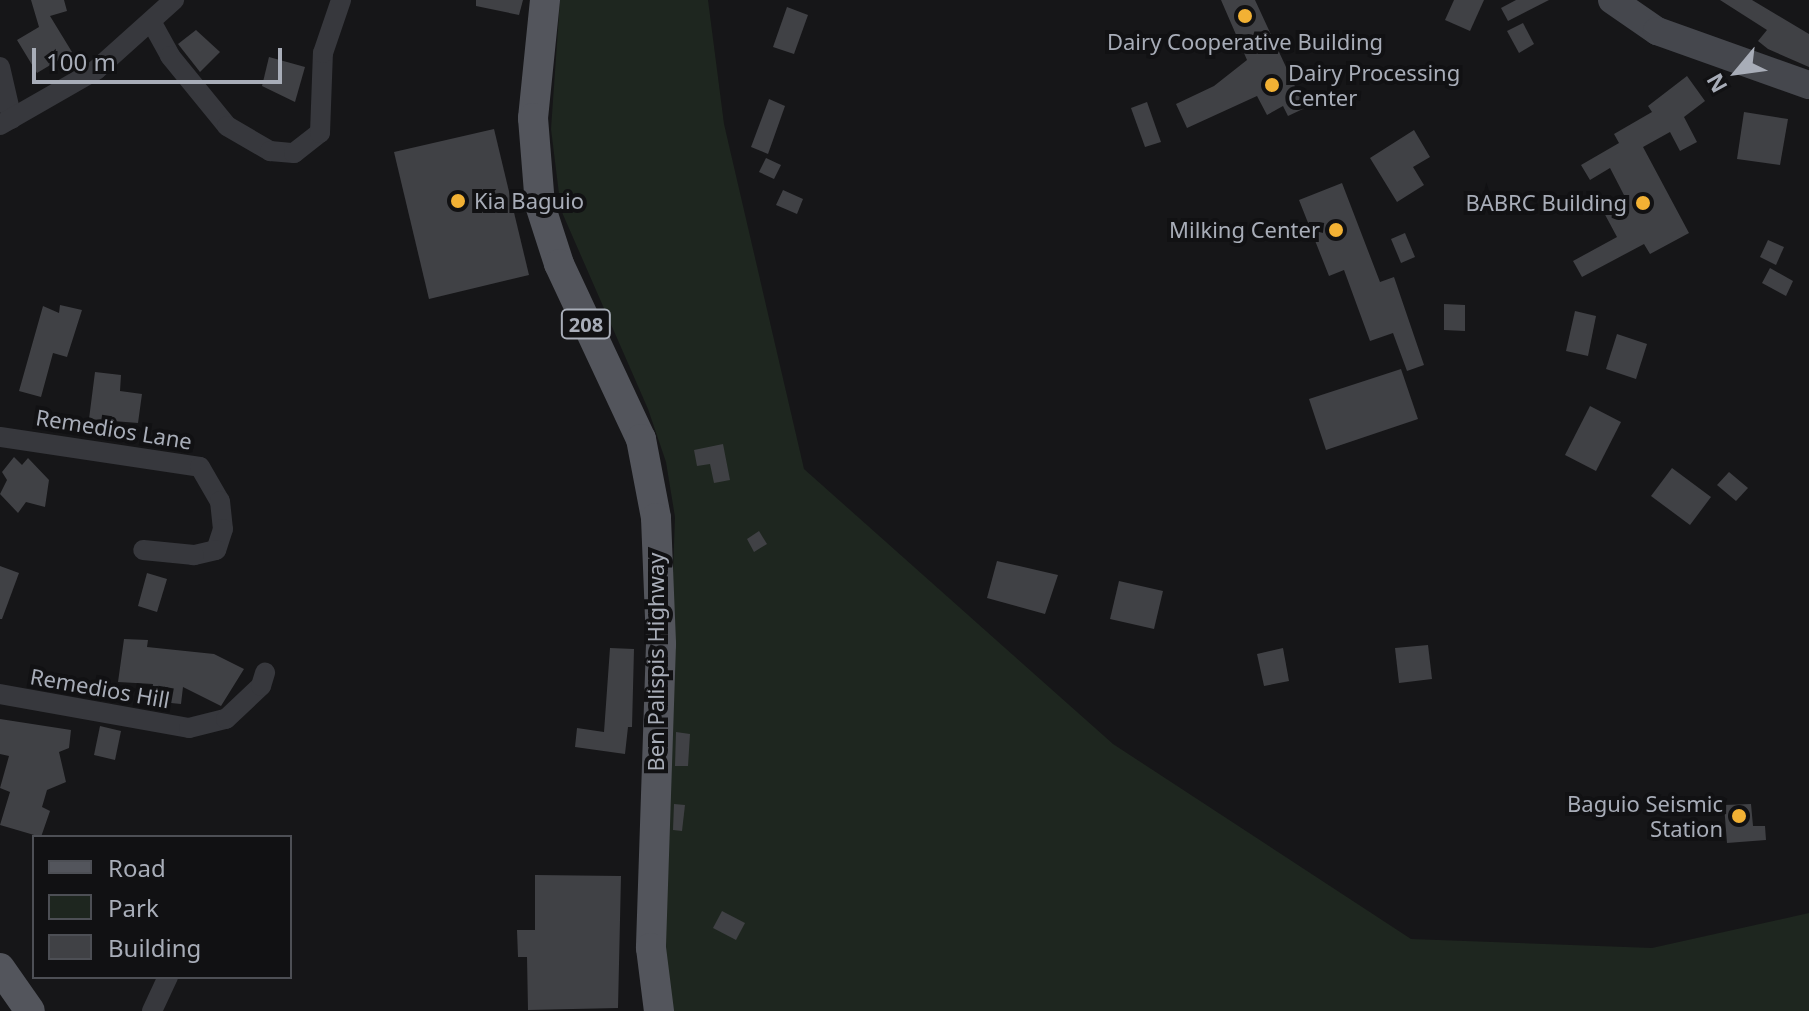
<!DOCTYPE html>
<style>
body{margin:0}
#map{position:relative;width:1809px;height:1011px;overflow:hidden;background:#161618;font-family:"Noto Sans",sans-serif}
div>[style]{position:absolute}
.green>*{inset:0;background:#1e261f}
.building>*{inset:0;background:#404145}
.street>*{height:20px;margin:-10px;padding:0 10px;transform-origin:10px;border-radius:10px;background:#37383d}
.secondary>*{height:28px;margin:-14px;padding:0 14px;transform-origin:14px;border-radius:14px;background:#45474d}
.primary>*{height:30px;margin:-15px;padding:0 15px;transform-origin:15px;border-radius:15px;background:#53555c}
.dots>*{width:22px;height:22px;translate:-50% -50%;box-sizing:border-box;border:4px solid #111113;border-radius:50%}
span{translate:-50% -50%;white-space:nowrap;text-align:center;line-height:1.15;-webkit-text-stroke:8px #111113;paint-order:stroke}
.shield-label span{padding:2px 6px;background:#111113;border:2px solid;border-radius:6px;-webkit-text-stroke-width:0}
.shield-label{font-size:20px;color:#a8adb8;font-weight:700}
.poi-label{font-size:22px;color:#a8adb8}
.left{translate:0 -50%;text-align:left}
.right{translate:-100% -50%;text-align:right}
.street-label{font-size:22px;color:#a8adb8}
.legend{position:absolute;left:32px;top:835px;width:260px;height:144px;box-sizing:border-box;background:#111113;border:2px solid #4d4f55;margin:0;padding:10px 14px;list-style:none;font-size:24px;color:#a8adb8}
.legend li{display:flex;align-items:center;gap:16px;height:40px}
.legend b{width:40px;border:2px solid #4d4f55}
.north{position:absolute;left:1697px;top:32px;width:80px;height:80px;-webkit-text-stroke:6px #111113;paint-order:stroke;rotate:241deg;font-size:22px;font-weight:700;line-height:32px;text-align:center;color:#a8adb8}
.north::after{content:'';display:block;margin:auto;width:28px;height:36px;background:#a8adb8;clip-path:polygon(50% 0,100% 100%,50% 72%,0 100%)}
.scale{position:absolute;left:32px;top:48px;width:250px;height:36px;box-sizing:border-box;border:4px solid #a8adb8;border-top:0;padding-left:10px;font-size:24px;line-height:28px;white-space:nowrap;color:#a8adb8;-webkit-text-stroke:6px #111113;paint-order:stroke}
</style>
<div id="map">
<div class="green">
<i style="clip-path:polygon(560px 0,708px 0,724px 124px,804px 469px,1113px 744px,1411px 939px,1652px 948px,1809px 913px,1809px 1011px,672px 1011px,663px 953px,663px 850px,675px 517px,666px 462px,648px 409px,561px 210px,551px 129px)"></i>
</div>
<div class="building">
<i style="clip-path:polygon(31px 0,64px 0,67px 11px,50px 16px,72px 52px,37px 73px,17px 40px,39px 27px)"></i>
<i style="clip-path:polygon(476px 0,523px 0,519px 15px,476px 6px)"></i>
<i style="clip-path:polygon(1221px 0,1255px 0,1305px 108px,1288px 116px,1283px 106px,1267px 115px,1257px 96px,1187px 128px,1176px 104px,1214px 86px,1247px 60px)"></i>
<i style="clip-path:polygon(1454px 0,1484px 0,1470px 31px,1445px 20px)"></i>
<i style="clip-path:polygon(1516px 0,1549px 0,1508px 21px,1501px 8px)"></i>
<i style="clip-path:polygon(1720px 0,1752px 0,1809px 34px,1809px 67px,1768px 49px,1758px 41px,1767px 30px)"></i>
<i style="clip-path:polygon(787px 7px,808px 15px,794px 54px,773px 47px)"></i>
<i style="clip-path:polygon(1523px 23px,1534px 44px,1519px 53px,1507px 31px)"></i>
<i style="clip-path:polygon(196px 30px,220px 52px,200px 72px,178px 44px)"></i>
<i style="clip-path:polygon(269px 57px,305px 67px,295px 102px,262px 86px)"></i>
<i style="clip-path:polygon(1687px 76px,1705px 101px,1684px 117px,1697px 142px,1680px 151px,1670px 132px,1643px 147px,1689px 233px,1650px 254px,1644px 244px,1582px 277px,1573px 261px,1617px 237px,1602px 209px,1625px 197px,1610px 168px,1590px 180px,1581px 165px,1619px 143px,1614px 134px,1652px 112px,1648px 106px)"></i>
<i style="clip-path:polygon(769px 99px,785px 106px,768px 154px,751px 147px)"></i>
<i style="clip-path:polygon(1147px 102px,1161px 142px,1145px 147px,1131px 108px)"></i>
<i style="clip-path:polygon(1744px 112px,1788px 119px,1780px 165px,1737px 159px)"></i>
<i style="clip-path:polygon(494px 129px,529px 275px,429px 299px,394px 152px)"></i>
<i style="clip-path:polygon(1414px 130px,1430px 157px,1413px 167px,1424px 185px,1397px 202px,1370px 158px)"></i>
<i style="clip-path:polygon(766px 158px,781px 165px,774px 179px,759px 172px)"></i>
<i style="clip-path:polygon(1342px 183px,1380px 282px,1394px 277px,1424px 365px,1407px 371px,1393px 333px,1370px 341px,1344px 270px,1329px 276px,1299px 200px)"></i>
<i style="clip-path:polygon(783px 190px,803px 199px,797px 214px,776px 205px)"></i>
<i style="clip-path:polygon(1405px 233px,1415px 257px,1401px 263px,1391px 239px)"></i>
<i style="clip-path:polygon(1768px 240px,1784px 247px,1776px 265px,1760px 257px)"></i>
<i style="clip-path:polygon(1770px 268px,1793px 281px,1786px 296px,1762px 283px)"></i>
<i style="clip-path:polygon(1444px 304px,1465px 305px,1465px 331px,1444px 330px)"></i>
<i style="clip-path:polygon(60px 305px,82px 310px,67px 357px,53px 353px,41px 397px,19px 391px,43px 306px,59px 313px)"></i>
<i style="clip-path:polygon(1575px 311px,1596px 316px,1588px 356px,1566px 351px)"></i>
<i style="clip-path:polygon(1617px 334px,1647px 344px,1636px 379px,1606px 369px)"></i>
<i style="clip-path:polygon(1401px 369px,1418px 419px,1326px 450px,1309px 399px)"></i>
<i style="clip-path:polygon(95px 372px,121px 375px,120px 391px,142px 394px,138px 423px,89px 419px)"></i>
<i style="clip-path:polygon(1590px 406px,1621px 422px,1596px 471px,1565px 455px)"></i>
<i style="clip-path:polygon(723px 444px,730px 480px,714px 483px,710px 464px,697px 466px,694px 450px)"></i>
<i style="clip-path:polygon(14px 457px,22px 465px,28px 458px,49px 480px,45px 507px,26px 502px,18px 513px,0 494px,7px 480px,2px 472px)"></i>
<i style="clip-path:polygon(1672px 468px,1711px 497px,1690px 525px,1651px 496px)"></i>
<i style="clip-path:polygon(1729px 472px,1748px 488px,1736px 501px,1717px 485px)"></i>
<i style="clip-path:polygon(759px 531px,767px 544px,754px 552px,747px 539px)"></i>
<i style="clip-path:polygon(997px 561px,1058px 575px,1045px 614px,987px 598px)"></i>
<i style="clip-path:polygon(0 566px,19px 573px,2px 619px,0 619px)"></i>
<i style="clip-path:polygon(147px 573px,167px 579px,157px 612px,138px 606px)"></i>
<i style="clip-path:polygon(1119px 581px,1163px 591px,1154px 629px,1110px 619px)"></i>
<i style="clip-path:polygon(124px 639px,148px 640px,147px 647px,214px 654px,244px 669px,221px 706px,183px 687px,181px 704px,151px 701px,153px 684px,118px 682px)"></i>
<i style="clip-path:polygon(1428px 645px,1432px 679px,1399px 683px,1395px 648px)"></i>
<i style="clip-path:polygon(610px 648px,634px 649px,632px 727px,628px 727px,625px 754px,575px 747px,577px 728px,604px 732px)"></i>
<i style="clip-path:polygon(1283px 648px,1289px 681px,1264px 686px,1257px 654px)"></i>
<i style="clip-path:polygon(0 719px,71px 730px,69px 748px,59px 752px,66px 782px,47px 790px,42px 807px,50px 811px,41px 837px,0 825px,10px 792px,0 788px,9px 756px,0 754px)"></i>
<i style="clip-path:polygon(100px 726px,121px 731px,115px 760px,94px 755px)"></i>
<i style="clip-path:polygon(676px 732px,690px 734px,688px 766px,675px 766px)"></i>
<i style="clip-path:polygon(674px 804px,685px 805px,682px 831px,673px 830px)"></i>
<i style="clip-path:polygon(1751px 804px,1753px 826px,1765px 826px,1766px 840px,1727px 843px,1724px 805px)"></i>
<i style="clip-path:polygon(535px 875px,621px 876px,618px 1008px,528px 1010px,527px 957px,518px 957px,517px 930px,535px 930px)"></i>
<i style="clip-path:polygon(722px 911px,745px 923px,736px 940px,713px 928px)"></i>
</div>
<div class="street">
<i style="left:152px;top:23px;width:38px;rotate:61deg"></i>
<i style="left:170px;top:56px;width:90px;rotate:50.8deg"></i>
<i style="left:227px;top:126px;width:50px;rotate:30.2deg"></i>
<i style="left:270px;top:151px;width:24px;rotate:5deg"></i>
<i style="left:294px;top:153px;width:33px;rotate:-38deg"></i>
<i style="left:320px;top:133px;width:80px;rotate:-87.9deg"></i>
<i style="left:323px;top:53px;width:56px;rotate:-71.2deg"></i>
<i style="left:0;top:67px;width:53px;rotate:77deg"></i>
<i style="left:0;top:125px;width:111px;rotate:-29.8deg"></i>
<i style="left:96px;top:70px;width:105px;rotate:-41.9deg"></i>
<i style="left:0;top:437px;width:202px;rotate:8.5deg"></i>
<i style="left:200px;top:467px;width:39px;rotate:60deg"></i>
<i style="left:220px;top:501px;width:28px;rotate:84deg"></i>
<i style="left:223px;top:529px;width:22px;rotate:108deg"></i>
<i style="left:216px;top:550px;width:23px;rotate:167deg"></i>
<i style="left:194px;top:555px;width:51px;rotate:-174.4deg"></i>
<i style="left:0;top:694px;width:192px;rotate:10.2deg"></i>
<i style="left:189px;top:728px;width:38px;rotate:-14deg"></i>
<i style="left:226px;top:719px;width:48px;rotate:-43.3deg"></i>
<i style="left:261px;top:686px;width:14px;rotate:-73deg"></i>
<i style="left:152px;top:1011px;width:38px;rotate:-65deg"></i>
</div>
<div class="secondary">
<i style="left:1612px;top:0;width:55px;rotate:34.6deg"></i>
<i style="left:1657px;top:31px;width:161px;rotate:19.6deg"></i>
</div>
<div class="primary">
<i style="left:545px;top:0;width:119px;rotate:95.8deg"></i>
<i style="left:533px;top:118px;width:87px;rotate:85.4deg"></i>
<i style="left:540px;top:205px;width:62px;rotate:72.1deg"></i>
<i style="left:559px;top:264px;width:193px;rotate:64.9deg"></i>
<i style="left:641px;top:439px;width:80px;rotate:79.2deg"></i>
<i style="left:656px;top:518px;width:126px;rotate:87.7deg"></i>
<i style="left:661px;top:644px;width:304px;rotate:91.9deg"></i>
<i style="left:651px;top:948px;width:64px;rotate:82.8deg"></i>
<i style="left:0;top:968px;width:52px;rotate:55.1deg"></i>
</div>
<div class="dots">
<i style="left:1245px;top:16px;background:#f2b134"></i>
<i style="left:1272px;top:85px;background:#f2b134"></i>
<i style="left:458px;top:201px;background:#f2b134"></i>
<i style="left:1643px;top:203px;background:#f2b134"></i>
<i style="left:1336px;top:230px;background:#f2b134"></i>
<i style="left:1739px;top:816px;background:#f2b134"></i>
</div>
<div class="shield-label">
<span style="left:586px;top:324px">208</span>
</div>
<div class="poi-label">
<span style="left:1245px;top:42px">Dairy Cooperative Building</span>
<span class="left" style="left:1288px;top:85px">Dairy Processing<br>Center</span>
<span class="left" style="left:474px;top:201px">Kia Baguio</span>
<span class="right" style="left:1627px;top:203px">BABRC Building</span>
<span class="right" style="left:1320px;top:230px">Milking Center</span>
<span class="right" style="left:1723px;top:816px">Baguio Seismic<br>Station</span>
</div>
<div class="street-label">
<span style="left:114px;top:429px;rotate:9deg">Remedios Lane</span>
<span style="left:656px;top:662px;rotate:-90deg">Ben Palispis Highway</span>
<span style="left:100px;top:688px;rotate:10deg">Remedios Hill</span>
</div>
<ul class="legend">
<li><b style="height:10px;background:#53555c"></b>Road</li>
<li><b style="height:22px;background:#1e261f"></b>Park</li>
<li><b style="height:22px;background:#404145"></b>Building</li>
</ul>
<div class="north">N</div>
<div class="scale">100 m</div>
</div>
